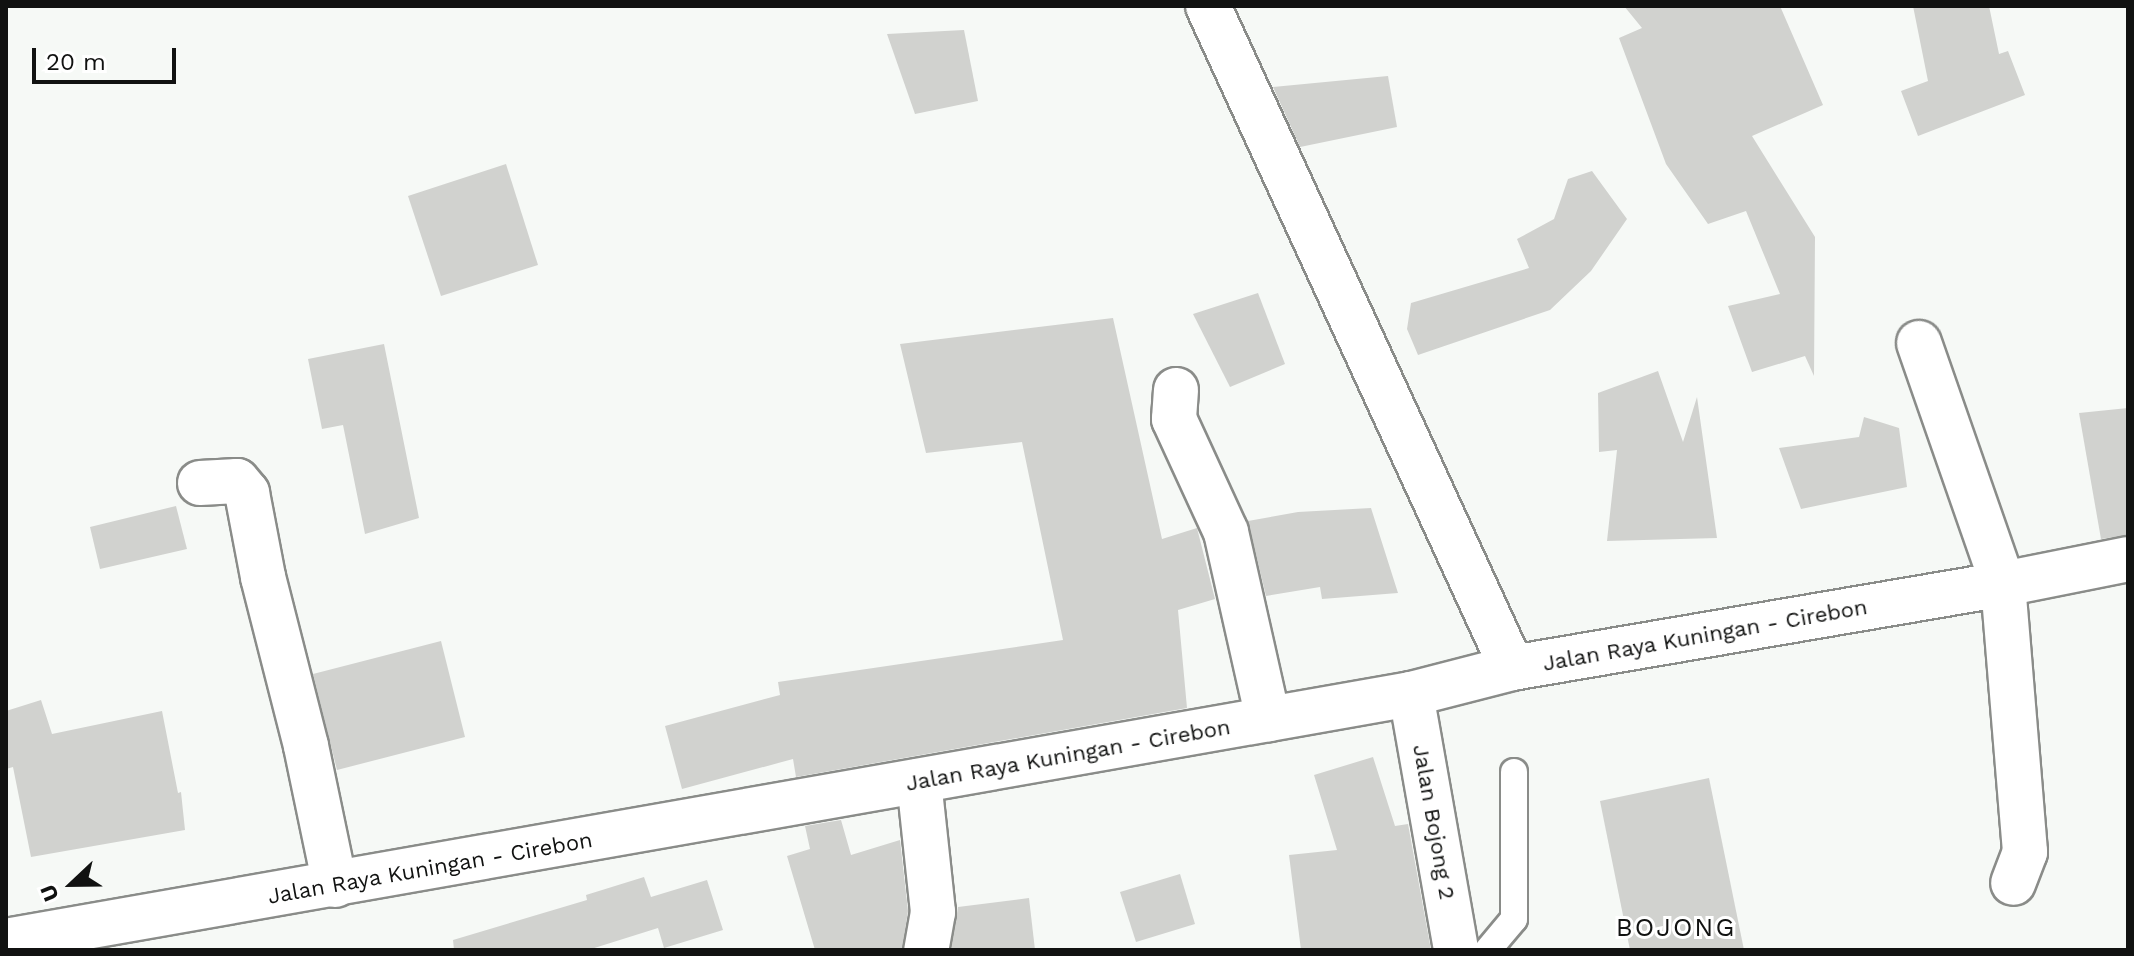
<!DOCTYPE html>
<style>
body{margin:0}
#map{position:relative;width:2134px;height:956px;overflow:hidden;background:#f6f9f6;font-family:"Work Sans",sans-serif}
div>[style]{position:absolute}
.building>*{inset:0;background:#d1d2cf}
.roads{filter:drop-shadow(2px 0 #8a8c89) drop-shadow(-2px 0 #8a8c89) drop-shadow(0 2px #8a8c89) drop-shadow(0 -2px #8a8c89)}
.lane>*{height:26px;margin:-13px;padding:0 13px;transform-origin:13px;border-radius:13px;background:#fff}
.street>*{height:44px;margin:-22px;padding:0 22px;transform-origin:22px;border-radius:22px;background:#fff}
.highway>*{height:44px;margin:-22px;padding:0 22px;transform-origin:22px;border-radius:22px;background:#fff}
span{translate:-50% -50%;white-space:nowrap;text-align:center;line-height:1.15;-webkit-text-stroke:6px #fff;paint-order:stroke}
.street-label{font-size:22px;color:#111211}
.quarter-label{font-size:26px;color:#111211;letter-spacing:2px}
.frame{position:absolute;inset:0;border:8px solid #111211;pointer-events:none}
.north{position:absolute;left:32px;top:844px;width:80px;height:80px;-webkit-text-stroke:6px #fff;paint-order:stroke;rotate:248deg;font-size:22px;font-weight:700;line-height:32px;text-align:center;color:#111211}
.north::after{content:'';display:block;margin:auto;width:28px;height:36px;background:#111211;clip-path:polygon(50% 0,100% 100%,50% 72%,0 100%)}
.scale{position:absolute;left:32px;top:48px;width:144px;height:36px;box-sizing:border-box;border:4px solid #111211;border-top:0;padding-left:10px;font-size:24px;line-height:28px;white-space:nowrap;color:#111211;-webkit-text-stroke:6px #fff;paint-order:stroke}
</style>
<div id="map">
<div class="building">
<i style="clip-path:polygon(1624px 6px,1780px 6px,1823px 105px,1752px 136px,1815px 237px,1814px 376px,1805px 356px,1752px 372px,1728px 306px,1780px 294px,1746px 211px,1708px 224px,1666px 164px,1619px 38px,1642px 28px)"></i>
<i style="clip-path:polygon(1913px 6px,1989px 6px,1999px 54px,2008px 51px,2025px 95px,1918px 136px,1901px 91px,1928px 81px)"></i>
<i style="clip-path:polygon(964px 30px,978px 101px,915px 114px,887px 34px)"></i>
<i style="clip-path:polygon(1388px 76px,1397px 127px,1300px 147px,1273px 87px)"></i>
<i style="clip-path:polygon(506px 164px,538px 265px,441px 296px,408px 196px)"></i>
<i style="clip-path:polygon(1592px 171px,1627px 219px,1591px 271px,1550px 310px,1418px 355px,1407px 329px,1411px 303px,1529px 268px,1517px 239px,1554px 219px,1568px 179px)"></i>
<i style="clip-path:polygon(1258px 293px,1285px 364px,1230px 387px,1193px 314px)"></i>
<i style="clip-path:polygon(1113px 318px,1162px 539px,1197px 528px,1215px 599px,1178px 610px,1187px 708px,796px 777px,793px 759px,682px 789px,665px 726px,780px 695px,778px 682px,1063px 640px,1022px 442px,926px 453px,900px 344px)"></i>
<i style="clip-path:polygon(384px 344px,419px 518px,365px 534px,343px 425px,322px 429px,308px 359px)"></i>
<i style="clip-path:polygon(1658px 371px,1683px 442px,1697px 397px,1717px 538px,1607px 541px,1617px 450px,1599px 452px,1598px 393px)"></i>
<i style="clip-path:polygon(2128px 408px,2128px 535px,2101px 539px,2079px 413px)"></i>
<i style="clip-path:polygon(1864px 417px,1899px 428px,1907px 487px,1801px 509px,1779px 448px,1859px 437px)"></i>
<i style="clip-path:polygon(176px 506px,187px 549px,100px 569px,90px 527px)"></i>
<i style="clip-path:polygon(1371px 508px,1398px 593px,1322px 599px,1320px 587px,1266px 596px,1248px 521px,1298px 512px)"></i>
<i style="clip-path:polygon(441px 641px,465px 737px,337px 770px,313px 674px)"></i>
<i style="clip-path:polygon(41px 700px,52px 734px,162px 711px,178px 793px,181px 792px,185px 830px,31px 857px,13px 767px,6px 769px,6px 711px)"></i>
<i style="clip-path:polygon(1373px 757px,1395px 826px,1408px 824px,1431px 950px,1301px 950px,1289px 855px,1337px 850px,1314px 775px)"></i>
<i style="clip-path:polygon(1709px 778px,1744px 950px,1630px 950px,1600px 801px)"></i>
<i style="clip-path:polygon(841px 820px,851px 855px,900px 840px,908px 911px,902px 950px,815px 950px,787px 856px,810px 849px,805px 826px)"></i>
<i style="clip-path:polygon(1180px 874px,1195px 924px,1136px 942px,1120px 892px)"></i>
<i style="clip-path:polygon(644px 877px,651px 897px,707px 880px,723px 930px,664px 948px,658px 928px,588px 950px,454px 950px,453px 940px,587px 900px,586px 895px)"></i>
<i style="clip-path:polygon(1029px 898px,1035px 950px,951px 950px,958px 907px)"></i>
</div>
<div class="roads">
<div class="lane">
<i style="left:1488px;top:950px;width:40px;rotate:-50deg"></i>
<i style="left:1514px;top:919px;width:147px;rotate:-90deg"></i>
</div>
<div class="street">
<i style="left:1208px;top:6px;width:728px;rotate:65.33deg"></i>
<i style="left:1919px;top:343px;width:255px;rotate:70.8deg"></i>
<i style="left:2003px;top:584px;width:269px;rotate:85.3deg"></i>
<i style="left:2025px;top:852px;width:33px;rotate:111deg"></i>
<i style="left:1176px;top:390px;width:29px;rotate:94deg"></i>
<i style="left:1174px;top:419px;width:124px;rotate:65.3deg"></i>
<i style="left:1226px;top:532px;width:192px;rotate:77.3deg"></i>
<i style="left:200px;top:483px;width:37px;rotate:-3deg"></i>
<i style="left:237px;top:481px;width:16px;rotate:50deg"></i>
<i style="left:247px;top:493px;width:86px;rotate:79.2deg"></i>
<i style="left:263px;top:577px;width:174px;rotate:75.7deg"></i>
<i style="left:306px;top:746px;width:142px;rotate:78.2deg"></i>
<i style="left:1411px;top:694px;width:260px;rotate:80deg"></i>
<i style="left:919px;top:781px;width:132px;rotate:83.9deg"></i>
<i style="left:933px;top:912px;width:39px;rotate:100deg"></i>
</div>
<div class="highway">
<i style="left:6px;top:941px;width:1427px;rotate:-9.97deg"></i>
<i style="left:1411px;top:694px;width:104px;rotate:-14.4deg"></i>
<i style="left:1512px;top:668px;width:498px;rotate:-9.7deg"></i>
<i style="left:2003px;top:584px;width:127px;rotate:-11.3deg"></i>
</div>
</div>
<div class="street-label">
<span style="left:1705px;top:635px;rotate:-10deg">Jalan Raya Kuningan - Cirebon</span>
<span style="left:1068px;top:755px;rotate:-10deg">Jalan Raya Kuningan - Cirebon</span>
<span style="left:1434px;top:822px;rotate:80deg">Jalan Bojong 2</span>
<span style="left:430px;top:868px;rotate:-10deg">Jalan Raya Kuningan - Cirebon</span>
</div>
<div class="quarter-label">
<span style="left:1676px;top:928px">BOJONG</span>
</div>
<div class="frame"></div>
<div class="north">U</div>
<div class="scale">20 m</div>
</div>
